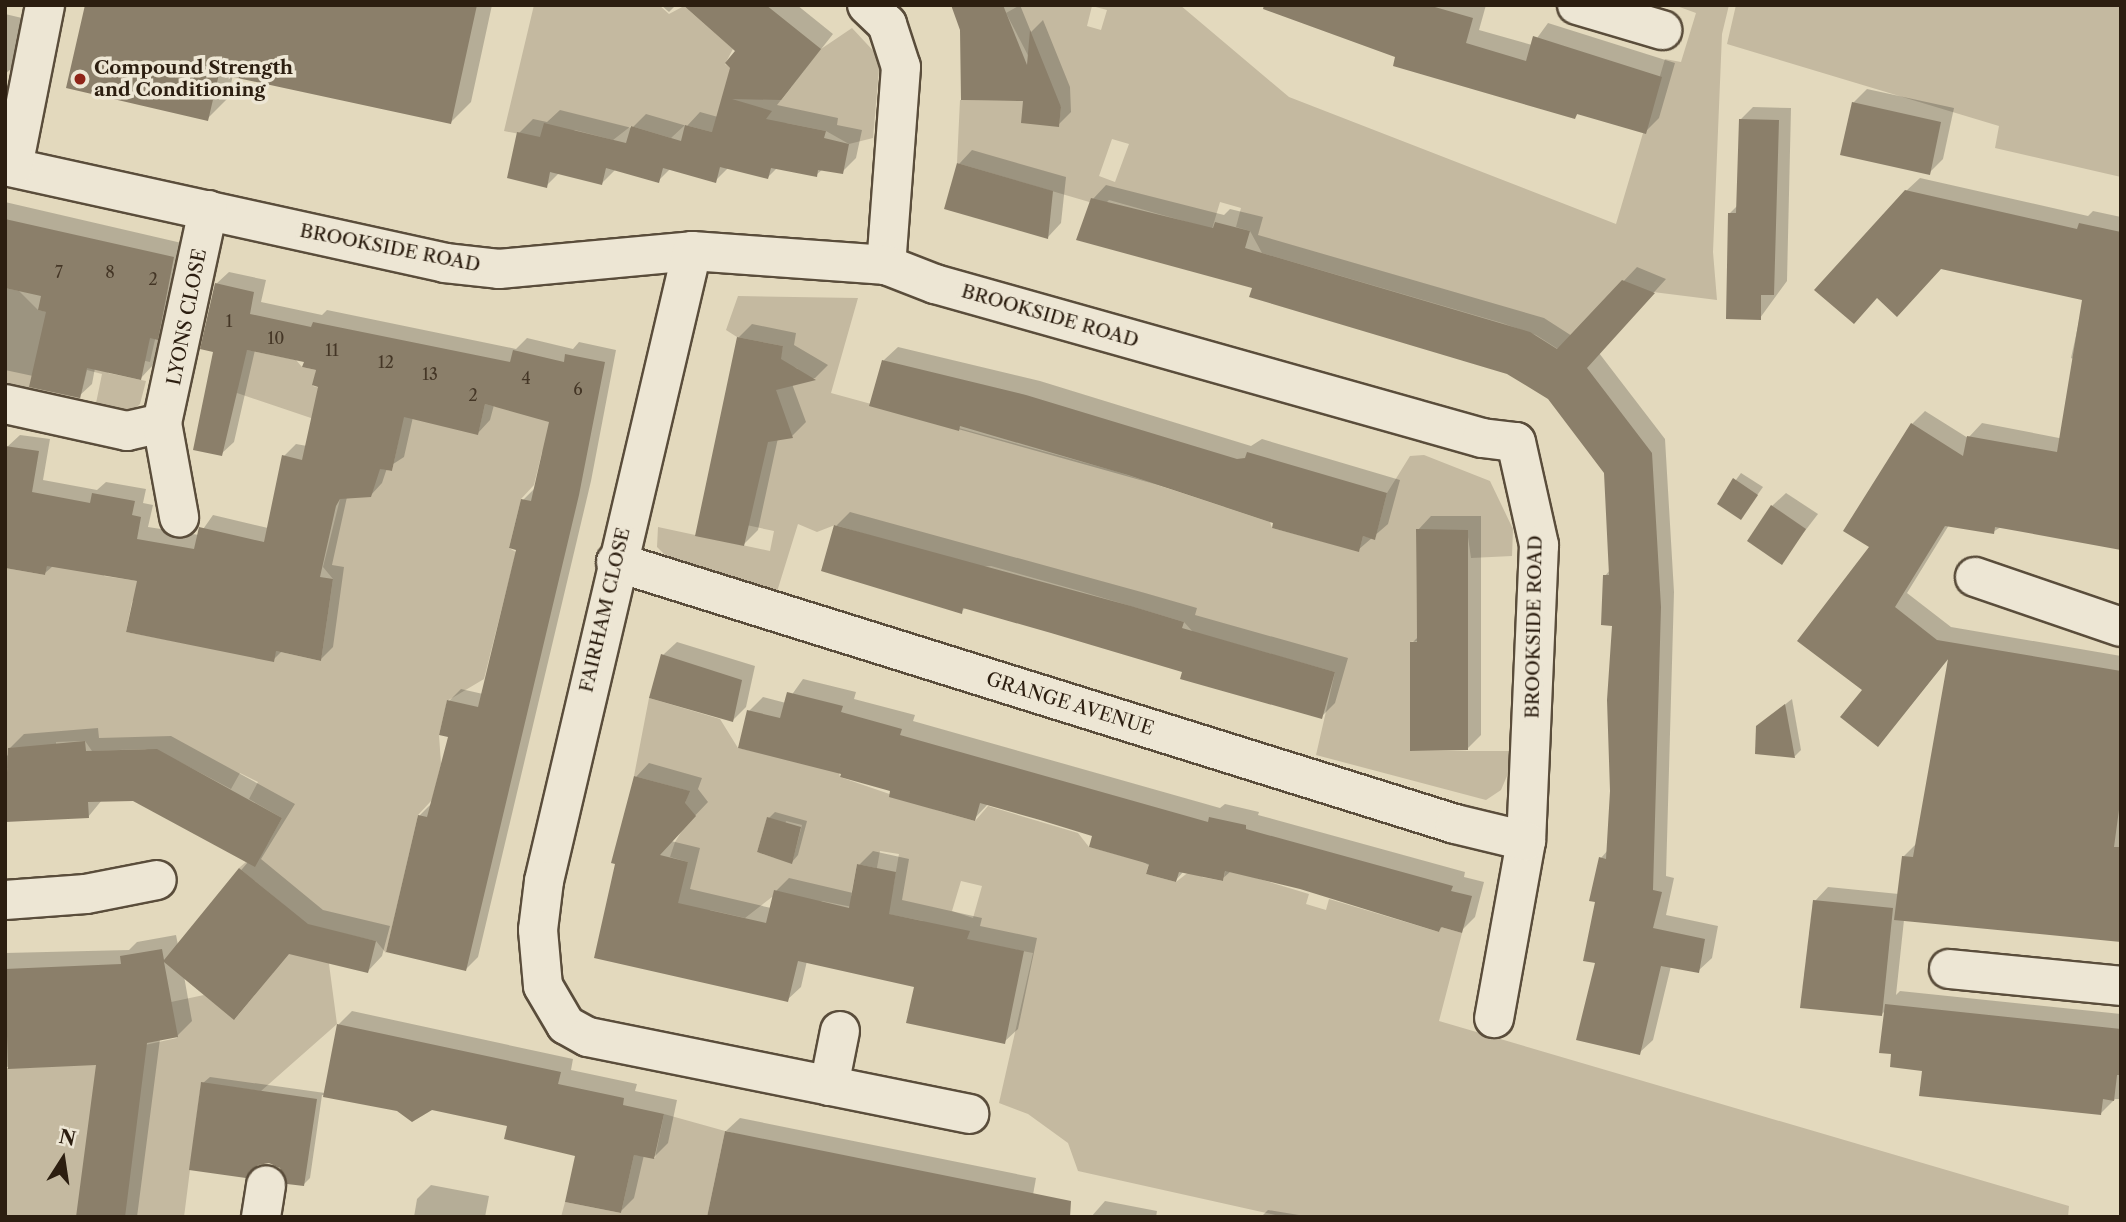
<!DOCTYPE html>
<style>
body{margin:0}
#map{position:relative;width:2126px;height:1222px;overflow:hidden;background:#e3d9bd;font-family:"Libre Caslon Text",serif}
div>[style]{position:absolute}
.green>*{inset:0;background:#c4b9a0}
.shadow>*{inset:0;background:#0003}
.building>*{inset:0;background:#8b7f6a}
.roads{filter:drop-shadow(2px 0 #5a4d3b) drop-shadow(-2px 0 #5a4d3b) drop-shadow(0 2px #5a4d3b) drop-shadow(0 -2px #5a4d3b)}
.minor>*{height:38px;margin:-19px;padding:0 19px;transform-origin:19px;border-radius:19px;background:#ede6d4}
.dots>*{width:19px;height:19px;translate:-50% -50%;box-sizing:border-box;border:4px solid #ede6d4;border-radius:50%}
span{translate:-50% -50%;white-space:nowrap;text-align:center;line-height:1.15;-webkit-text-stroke:7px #ede6d4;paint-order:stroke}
.number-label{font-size:16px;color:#443626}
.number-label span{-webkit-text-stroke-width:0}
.poi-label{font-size:19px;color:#2c1e10;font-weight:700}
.left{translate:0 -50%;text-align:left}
.street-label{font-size:19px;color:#2c1e10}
.frame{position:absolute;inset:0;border:7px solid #2c1e10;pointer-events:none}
.north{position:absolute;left:28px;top:1124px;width:70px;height:70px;-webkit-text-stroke:5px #ede6d4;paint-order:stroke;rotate:12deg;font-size:19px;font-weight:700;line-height:28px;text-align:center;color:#2c1e10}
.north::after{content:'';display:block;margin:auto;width:24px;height:32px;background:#2c1e10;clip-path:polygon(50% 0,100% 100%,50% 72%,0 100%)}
</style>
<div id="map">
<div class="green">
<i style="clip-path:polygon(534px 5px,659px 5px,669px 14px,684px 6px,733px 49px,725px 64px,757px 89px,791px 87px,821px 49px,852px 28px,880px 58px,873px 138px,849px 144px,826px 131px,786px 123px,712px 132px,685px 125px,671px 138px,631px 126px,613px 140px,575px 130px,557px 141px,504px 131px)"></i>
<i style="clip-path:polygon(evenodd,1020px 5px,1180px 5px,1289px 97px,1616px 224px,1665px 59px,1681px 62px,1696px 13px,1674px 5px,1729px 5px,1722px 34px,1713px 252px,1717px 300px,1653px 292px,1641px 307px,1569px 356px,1536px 335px,1502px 323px,1262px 253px,1250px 231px,1236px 227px,1241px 208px,1220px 202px,1212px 229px,1109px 200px,1103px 206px,957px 163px,960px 100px,1017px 101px,1033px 65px,1006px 13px,1020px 5px,1092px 6px,1107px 10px,1101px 30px,1087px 26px,1092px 6px,1020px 5px,1023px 103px,1061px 106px,1059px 126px,1023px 103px,1020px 5px,1112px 139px,1129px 144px,1115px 182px,1099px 176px,1112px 139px)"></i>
<i style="clip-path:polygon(1736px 5px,2121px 5px,2121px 177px,1995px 148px,1999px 126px,1727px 44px)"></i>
<i style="clip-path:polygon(5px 288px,19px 291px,38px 310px,78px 319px,162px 308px,150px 362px,113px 354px,108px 373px,146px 381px,140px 404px,131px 412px,94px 413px,102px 374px,87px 370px,78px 408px,27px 396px,5px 383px)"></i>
<i style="clip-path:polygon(738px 296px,858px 298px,831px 393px,1115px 471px,1270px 522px,1272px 528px,1359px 551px,1363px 536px,1375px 539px,1387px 493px,1410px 456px,1424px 455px,1490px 481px,1513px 529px,1512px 556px,1471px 558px,1467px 530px,1416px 530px,1417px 641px,1410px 642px,1410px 751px,1509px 751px,1510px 769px,1501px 790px,1486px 800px,1316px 755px,1335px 672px,1193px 632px,1184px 622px,1080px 591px,991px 566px,975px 567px,835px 525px,817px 532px,798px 524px,775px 598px,691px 570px,665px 555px,657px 547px,658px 527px,770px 551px,774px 531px,737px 523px,741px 506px,756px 492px,776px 382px,804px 378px,797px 368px,779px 365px,783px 346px,737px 337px,726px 330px)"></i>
<i style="clip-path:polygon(247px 350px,296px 360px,302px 367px,316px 370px,313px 386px,478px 434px,485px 404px,496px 407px,502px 398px,552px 417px,550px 448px,542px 452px,534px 485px,521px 499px,509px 548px,516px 552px,484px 679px,447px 701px,439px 735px,441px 764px,432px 800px,418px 815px,386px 953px,376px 941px,337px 932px,329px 964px,337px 1024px,261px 1091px,201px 1083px,184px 1217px,5px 1217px,5px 1068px,44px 1067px,177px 1038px,171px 1002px,204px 995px,235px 1019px,273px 973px,284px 905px,239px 868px,268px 843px,282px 818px,249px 799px,258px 782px,240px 773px,231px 789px,178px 761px,145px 749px,92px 751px,85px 741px,56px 742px,57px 768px,34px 747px,9px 748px,9px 768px,5px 768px,5px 568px,45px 575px,52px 537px,110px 539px,104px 576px,145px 582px,132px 602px,126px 632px,231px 652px,276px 651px,321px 661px,333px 579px,323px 567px,341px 495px,365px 497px,372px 492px,347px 462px,392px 471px,399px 438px,311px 418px,237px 393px,240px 357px)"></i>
<i style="clip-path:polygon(evenodd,649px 698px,720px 719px,738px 748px,838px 769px,840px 777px,939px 811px,975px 821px,988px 806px,1078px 833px,1089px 847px,1126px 857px,1151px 856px,1146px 874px,1176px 882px,1199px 864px,1202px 877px,1223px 881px,1226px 869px,1309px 894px,1306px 904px,1326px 910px,1329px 899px,1439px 932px,1441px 927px,1462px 933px,1439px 1021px,2069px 1206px,2068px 1217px,1284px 1217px,1078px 1171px,1068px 1143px,1028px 1114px,999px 1103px,1033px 953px,925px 932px,923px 921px,822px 901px,812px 907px,772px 897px,745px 918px,710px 910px,695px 947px,656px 948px,688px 862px,670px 857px,675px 842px,693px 813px,684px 806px,689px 791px,634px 776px,649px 698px,767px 818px,785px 823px,775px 858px,757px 852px,767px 818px,649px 698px,786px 821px,802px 825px,793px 859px,778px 855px,786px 821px,649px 698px,880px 851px,899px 854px,893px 888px,874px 884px,880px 851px,649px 698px,857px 864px,876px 868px,870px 899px,851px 896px,857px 864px,649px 698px,961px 881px,982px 886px,973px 918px,952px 911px,961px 881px)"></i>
<i style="clip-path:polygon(664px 1114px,725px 1131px,707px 1217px,561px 1217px,565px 1202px,621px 1213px,634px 1155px,655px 1158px)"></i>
</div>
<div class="shadow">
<i style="clip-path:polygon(87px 5px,492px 5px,471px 102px,451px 122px,233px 75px,228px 98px,207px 119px)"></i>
<i style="clip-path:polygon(661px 5px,676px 5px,669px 12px)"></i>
<i style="clip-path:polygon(686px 5px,797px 5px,833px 34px,777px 105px,838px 118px,837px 125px,862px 130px,856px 158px,842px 172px,823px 169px,816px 175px,778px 167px,768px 177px,729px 167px,715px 181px,670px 169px,658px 181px,616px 169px,602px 183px,559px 173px,546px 186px,519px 133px,533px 119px,547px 122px,560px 110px,632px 128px,646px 114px,687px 126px,700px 112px,718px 117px,737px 50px)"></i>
<i style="clip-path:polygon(959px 5px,1020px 5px,1031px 32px,1043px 20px,1070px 87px,1071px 112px,1058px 125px,1025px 99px)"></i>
<i style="clip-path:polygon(1284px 5px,1486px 5px,1479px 30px,1532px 45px,1548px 23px,1675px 63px,1659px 118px,1645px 132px,1579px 112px,1575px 117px,1398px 56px)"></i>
<i style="clip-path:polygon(5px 14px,22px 18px,11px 69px,5px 74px)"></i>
<i style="clip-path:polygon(1867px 89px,1954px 108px,1943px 159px,1929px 173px,1853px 103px)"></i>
<i style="clip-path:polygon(1753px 107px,1791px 108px,1787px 281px,1760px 318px,1729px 214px,1738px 205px,1740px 120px)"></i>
<i style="clip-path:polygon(972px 150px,1066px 177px,1061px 223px,1048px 237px,959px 164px)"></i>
<i style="clip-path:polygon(1920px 178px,2088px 216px,2093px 211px,2121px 217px,2121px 380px,2071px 358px,2084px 299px,1906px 191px)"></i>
<i style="clip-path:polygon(1106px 185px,1224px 215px,1230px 209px,1263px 217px,1258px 235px,1544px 318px,1572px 336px,1637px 267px,1666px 279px,1599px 353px,1665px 439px,1674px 592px,1666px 876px,1674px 878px,1666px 915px,1718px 926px,1712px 958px,1698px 971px,1671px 966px,1653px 1040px,1639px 1053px,1597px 962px,1597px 901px,1601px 858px,1608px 850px,1611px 791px,1614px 624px,1605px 576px,1610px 570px,1606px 473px,1549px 398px,1508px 372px,1254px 287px,1093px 199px)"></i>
<i style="clip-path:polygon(5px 202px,186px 244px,169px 326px,159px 336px,153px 365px,141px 378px,95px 368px,92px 384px,79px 396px,33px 376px,5px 370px)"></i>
<i style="clip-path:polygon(229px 272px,266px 280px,261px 302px,322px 315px,327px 310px,516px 349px,527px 338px,573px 349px,579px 342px,616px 350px,591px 481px,478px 957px,466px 969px,419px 816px,432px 803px,450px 736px,449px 701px,461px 689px,483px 694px,518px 548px,523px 500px,536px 487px,551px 420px,494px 405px,490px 420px,478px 433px,413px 417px,404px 457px,387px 468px,382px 483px,370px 496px,347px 497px,332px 565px,344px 567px,333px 647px,321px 659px,282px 651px,273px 660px,139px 580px,53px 566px,45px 573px,7px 447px,20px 435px,50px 439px,43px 480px,97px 490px,106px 482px,146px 489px,143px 503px,153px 505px,148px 527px,199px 535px,213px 515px,268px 528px,284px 456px,296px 444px,307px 446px,320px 385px,318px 369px,306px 360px,255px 350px,234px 442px,221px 454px,216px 284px)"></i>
<i style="clip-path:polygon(752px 324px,796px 333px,794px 345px,828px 365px,815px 378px,792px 384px,806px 422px,792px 436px,778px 438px,758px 530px,744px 544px,738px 338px)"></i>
<i style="clip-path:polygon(898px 347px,1040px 381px,1251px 446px,1262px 439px,1400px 480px,1388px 524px,1358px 550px,1225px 507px,1226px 504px,872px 405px,884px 360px)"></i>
<i style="clip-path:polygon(1925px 411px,1968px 438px,1982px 423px,2121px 450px,1993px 532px,1949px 525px,1907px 593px,1951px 627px,2121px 656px,2121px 941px,1904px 920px,1896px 995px,1900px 991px,2121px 1014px,2121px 1099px,2115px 1099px,2101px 1113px,1923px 1069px,1893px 1053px,1886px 1010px,1882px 1014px,1815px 901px,1828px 887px,1899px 894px,1903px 857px,1917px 843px,1950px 657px,1878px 745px,1864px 689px,1872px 547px,1912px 424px)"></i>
<i style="clip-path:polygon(1741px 473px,1763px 487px,1741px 518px,1719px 503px)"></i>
<i style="clip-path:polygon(1786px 493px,1818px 514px,1781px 562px,1772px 506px)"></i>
<i style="clip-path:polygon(850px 512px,1145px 593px,1197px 608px,1195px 615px,1348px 658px,1335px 703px,1321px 717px,1184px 671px,966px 607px,961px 612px,836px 526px)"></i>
<i style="clip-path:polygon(1431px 516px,1481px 516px,1481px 735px,1467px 749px,1412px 643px,1419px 636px,1418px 530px)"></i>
<i style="clip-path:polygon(677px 642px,755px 666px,746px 707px,733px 720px,663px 655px)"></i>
<i style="clip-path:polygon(803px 679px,856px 692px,854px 699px,915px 715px,913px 721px,1220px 808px,1225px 804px,1259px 812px,1258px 815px,1465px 872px,1464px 877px,1484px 882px,1475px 917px,1461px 931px,1443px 926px,1439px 930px,1301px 887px,1231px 871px,1222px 879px,1184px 871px,1176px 880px,1094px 835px,988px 804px,974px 819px,843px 772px,749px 711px,763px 697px,786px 703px)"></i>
<i style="clip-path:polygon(1792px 699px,1801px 750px,1795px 756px,1757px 752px,1765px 720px)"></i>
<i style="clip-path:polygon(98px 728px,99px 738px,171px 736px,295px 804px,261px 859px,323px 910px,390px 926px,382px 956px,368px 971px,290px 952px,234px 1017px,184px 976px,192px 1021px,177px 1036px,160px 1039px,137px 1217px,77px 1217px,98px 1063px,6px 1067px,5px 1095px,5px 953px,129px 950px,137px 942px,176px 935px,178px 945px,248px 862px,133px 799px,102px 800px,88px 817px,5px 821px,5px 756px,10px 755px,10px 748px,24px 734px)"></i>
<i style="clip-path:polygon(649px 763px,702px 778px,698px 789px,708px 802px,671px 841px,700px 848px,690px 889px,771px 908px,776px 891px,789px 878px,853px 893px,859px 865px,873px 851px,909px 859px,902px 900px,982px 918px,980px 926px,1037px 938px,1018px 1029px,1004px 1042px,916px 986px,807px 961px,801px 987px,787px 1000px,596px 957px,636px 777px)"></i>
<i style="clip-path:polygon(775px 812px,807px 821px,798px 855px,792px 862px,769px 818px)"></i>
<i style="clip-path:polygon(352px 1011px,573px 1059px,571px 1070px,637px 1084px,635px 1091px,677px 1100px,668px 1143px,654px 1157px,644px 1155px,634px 1198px,621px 1211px,577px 1154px,509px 1125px,432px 1108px,398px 1110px,322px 1095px,310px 1178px,304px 1184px,282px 1167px,203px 1083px,210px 1077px,325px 1093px,339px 1024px)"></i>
<i style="clip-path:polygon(740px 1118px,1036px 1178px,1029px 1217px,726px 1131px)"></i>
<i style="clip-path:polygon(431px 1185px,489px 1196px,485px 1217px,414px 1217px,417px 1199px)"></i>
<i style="clip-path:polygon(1105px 1201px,1157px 1211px,1156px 1217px,1091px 1217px)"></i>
<i style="clip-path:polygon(1268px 1210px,1311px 1217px,1261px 1217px)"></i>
</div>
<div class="building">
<i style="clip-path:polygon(85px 5px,477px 5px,451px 124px,219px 74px,208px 121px,66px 88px)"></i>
<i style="clip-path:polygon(683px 5px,766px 5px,821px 49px,781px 100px,732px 99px,772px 111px,766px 119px,826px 131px,824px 138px,849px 144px,843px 174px,818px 170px,817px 177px,771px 168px,768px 179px,720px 167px,716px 183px,663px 168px,659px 183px,606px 168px,602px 185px,550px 172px,547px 188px,507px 178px,517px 132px,540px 137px,544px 123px,626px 143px,631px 126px,681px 141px,685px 125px,712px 132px,730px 68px,725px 63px,735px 51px)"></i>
<i style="clip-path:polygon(951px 5px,1003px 5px,1027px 65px,1030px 30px,1061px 107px,1059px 127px,1021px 123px,1023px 101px,961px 100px,960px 30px)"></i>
<i style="clip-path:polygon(1264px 5px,1428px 5px,1473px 18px,1466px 43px,1526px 61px,1533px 36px,1662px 77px,1646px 134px,1577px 114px,1575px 119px,1393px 66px,1395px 57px,1263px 9px)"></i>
<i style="clip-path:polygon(1852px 102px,1941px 122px,1930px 175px,1840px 155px)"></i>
<i style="clip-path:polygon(1739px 119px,1779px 120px,1774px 295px,1761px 295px,1761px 320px,1726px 319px,1728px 213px,1736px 213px)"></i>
<i style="clip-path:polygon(957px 163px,1053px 191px,1048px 239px,944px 209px)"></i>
<i style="clip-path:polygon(1905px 190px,2077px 229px,2079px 223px,2121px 232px,2121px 550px,1995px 527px,1994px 534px,1945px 526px,1895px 607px,1937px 640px,2121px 671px,2121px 795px,2114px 847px,2121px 847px,2121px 942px,1894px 920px,1902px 856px,1913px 857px,1948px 659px,1878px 747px,1840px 717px,1862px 690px,1797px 641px,1869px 547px,1843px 531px,1911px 423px,1963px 456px,1967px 436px,2057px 452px,2082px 300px,1941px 269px,1897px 317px,1877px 298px,1854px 324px,1814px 290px)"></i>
<i style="clip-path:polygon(1091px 198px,1213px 228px,1215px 222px,1250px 231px,1245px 248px,1530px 332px,1557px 349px,1622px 280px,1655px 293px,1587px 368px,1652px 453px,1661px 607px,1653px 890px,1662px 892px,1653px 928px,1705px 939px,1699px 973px,1661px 966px,1640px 1055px,1576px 1040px,1595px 963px,1583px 961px,1595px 902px,1589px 901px,1599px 857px,1606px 859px,1610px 791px,1607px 700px,1612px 626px,1601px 625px,1603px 575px,1609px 575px,1604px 473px,1548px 399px,1507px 374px,1249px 297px,1252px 288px,1076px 240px)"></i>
<i style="clip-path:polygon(5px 219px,174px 257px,158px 340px,150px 338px,141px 380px,87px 368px,80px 398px,29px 387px,46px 312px,38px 310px,41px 296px,5px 288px)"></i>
<i style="clip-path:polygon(215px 283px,254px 292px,250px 314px,311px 327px,313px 322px,510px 362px,513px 350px,564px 362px,565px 354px,605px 362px,579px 495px,466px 971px,386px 952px,418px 815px,427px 817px,448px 737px,439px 735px,447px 700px,478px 707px,516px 550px,509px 548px,521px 499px,531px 501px,549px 422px,485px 404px,478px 435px,404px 417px,392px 471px,380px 469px,371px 497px,340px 499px,336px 506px,320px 577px,333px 579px,321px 661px,276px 651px,274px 662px,126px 632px,137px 581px,47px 566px,45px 575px,5px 568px,5px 446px,39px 451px,32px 492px,90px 503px,92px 493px,135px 501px,132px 515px,141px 517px,137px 539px,194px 549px,199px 527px,264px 542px,282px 455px,302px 460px,318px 387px,312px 385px,316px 370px,302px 367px,304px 362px,247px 350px,222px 456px,193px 450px,213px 352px,200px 349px)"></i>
<i style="clip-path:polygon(737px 337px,783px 346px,781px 359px,816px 380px,776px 390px,793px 438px,768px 442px,744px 546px,695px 536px)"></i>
<i style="clip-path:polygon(882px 360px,1026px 395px,1237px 459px,1245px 458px,1247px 452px,1387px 493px,1375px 540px,1363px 536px,1359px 552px,1272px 528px,1273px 523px,1128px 475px,960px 426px,959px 431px,869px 406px)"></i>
<i style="clip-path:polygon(1733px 478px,1758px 495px,1741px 520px,1717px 504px)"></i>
<i style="clip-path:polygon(1771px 505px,1806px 529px,1782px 565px,1747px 541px)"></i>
<i style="clip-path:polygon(834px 525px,1131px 606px,1184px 622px,1182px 628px,1335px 672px,1322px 719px,1180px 679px,1182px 672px,1051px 633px,963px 608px,962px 614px,821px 571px)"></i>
<i style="clip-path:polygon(1416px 529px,1468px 530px,1468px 750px,1410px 751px,1410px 642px,1417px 642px)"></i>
<i style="clip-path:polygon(661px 654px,742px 680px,733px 722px,649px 698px)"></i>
<i style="clip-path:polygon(787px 692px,843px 706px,841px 712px,902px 729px,900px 735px,1208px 822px,1209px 817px,1246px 825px,1246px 829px,1453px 886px,1451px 891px,1472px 896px,1462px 933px,1441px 927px,1439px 932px,1300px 889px,1225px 871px,1223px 881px,1179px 872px,1176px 882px,1146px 874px,1149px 864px,1089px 847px,1092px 836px,1040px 820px,980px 803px,975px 821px,889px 797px,890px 791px,840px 777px,841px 774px,738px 748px,747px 710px,780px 718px)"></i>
<i style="clip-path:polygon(1785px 704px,1795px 758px,1755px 754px,1756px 726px)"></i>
<i style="clip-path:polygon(85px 741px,86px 751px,157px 749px,282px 818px,255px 867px,133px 801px,88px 802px,89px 818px,5px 822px,8px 748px)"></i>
<i style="clip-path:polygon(634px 776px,690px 791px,685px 803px,696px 816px,660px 855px,688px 862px,678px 903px,766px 923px,774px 890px,849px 908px,857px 864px,896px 872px,889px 914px,970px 931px,967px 939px,1024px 951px,1005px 1044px,906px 1023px,914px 987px,798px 961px,788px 1002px,594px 958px,615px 864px,611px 863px)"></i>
<i style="clip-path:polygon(767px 817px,801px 827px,792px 864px,757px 852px)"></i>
<i style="clip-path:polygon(239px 868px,308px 924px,376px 941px,368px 973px,289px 954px,234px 1020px,164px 962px,178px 1037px,147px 1043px,125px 1217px,76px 1217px,96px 1065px,8px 1069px,5px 969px,121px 964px,120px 956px,162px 949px,164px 960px)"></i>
<i style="clip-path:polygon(1813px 900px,1893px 908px,1882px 1016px,1800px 1008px)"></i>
<i style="clip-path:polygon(1885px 1004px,2121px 1029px,2121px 1075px,2117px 1075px,2114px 1101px,2103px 1099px,2101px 1115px,1919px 1096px,1922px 1071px,1890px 1067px,1891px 1054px,1879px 1053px)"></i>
<i style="clip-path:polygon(337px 1024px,561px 1072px,558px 1084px,624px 1098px,623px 1105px,664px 1114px,654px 1159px,634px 1155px,621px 1213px,565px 1202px,575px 1156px,504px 1139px,507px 1126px,432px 1110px,412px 1122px,397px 1111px,323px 1097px)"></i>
<i style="clip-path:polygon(201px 1082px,317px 1099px,304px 1186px,287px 1184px,280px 1168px,269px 1163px,258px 1165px,246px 1178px,189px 1170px)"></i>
<i style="clip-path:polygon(725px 1131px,1071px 1201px,1070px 1217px,707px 1217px)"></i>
</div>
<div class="roads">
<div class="minor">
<i style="left:867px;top:5px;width:28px;rotate:44deg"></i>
<i style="left:887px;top:24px;width:45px;rotate:72deg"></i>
<i style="left:901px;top:67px;width:199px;rotate:94.3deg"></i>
<i style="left:1577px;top:5px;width:89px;rotate:16.4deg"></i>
<i style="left:5px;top:166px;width:451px;rotate:12.4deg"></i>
<i style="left:445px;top:263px;width:54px;rotate:6.3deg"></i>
<i style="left:499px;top:269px;width:194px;rotate:-5.3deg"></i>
<i style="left:692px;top:251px;width:195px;rotate:4.1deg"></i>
<i style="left:886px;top:265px;width:53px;rotate:21.2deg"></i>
<i style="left:935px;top:284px;width:568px;rotate:15.72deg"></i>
<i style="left:1482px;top:438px;width:34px;rotate:7deg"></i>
<i style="left:1516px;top:442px;width:106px;rotate:77.4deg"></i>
<i style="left:1539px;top:545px;width:296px;rotate:92.5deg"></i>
<i style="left:1526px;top:841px;width:180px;rotate:100.2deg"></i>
<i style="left:13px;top:167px;width:165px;rotate:-78.8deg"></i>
<i style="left:692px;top:251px;width:647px;rotate:103.22deg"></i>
<i style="left:544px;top:881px;width:49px;rotate:97deg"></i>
<i style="left:538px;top:930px;width:56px;rotate:84.9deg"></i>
<i style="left:543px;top:986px;width:45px;rotate:59.5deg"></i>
<i style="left:566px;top:1025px;width:25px;rotate:29deg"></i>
<i style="left:588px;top:1037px;width:389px;rotate:11.4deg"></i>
<i style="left:5px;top:404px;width:125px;rotate:12.5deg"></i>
<i style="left:127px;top:431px;width:36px;rotate:-13deg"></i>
<i style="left:162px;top:423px;width:218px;rotate:-77.8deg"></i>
<i style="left:162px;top:423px;width:96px;rotate:79.7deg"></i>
<i style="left:616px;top:562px;width:879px;rotate:17.34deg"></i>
<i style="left:1455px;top:824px;width:73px;rotate:13.5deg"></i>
<i style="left:1975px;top:577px;width:154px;rotate:18.9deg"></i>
<i style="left:5px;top:900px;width:81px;rotate:-4.2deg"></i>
<i style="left:86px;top:894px;width:72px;rotate:-11.2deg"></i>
<i style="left:1949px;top:969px;width:173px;rotate:5.6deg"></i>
<i style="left:829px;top:1086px;width:56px;rotate:-78.7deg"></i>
<i style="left:261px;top:1217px;width:32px;rotate:-81deg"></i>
</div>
</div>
<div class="dots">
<i style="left:80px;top:79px;background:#8f2418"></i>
</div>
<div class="number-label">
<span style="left:59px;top:272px">7</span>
<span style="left:110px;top:272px">8</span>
<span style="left:153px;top:279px">2</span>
<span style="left:229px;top:321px">1</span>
<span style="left:276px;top:338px">10</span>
<span style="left:332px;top:350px">11</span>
<span style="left:386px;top:362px">12</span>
<span style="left:430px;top:374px">13</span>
<span style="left:526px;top:378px">4</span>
<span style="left:578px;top:389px">6</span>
<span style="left:473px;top:395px">2</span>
</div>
<div class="poi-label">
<span class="left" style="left:94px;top:79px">Compound Strength<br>and Conditioning</span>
</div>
<div class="street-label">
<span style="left:390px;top:248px;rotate:11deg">BROOKSIDE ROAD</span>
<span style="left:1050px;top:316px;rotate:16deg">BROOKSIDE ROAD</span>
<span style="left:187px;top:317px;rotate:-79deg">LYONS CLOSE</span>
<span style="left:605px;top:610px;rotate:-77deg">FAIRHAM CLOSE</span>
<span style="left:1534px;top:627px;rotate:-89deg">BROOKSIDE ROAD</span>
<span style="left:1070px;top:704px;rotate:17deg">GRANGE AVENUE</span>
</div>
<div class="frame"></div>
<div class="north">N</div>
</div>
